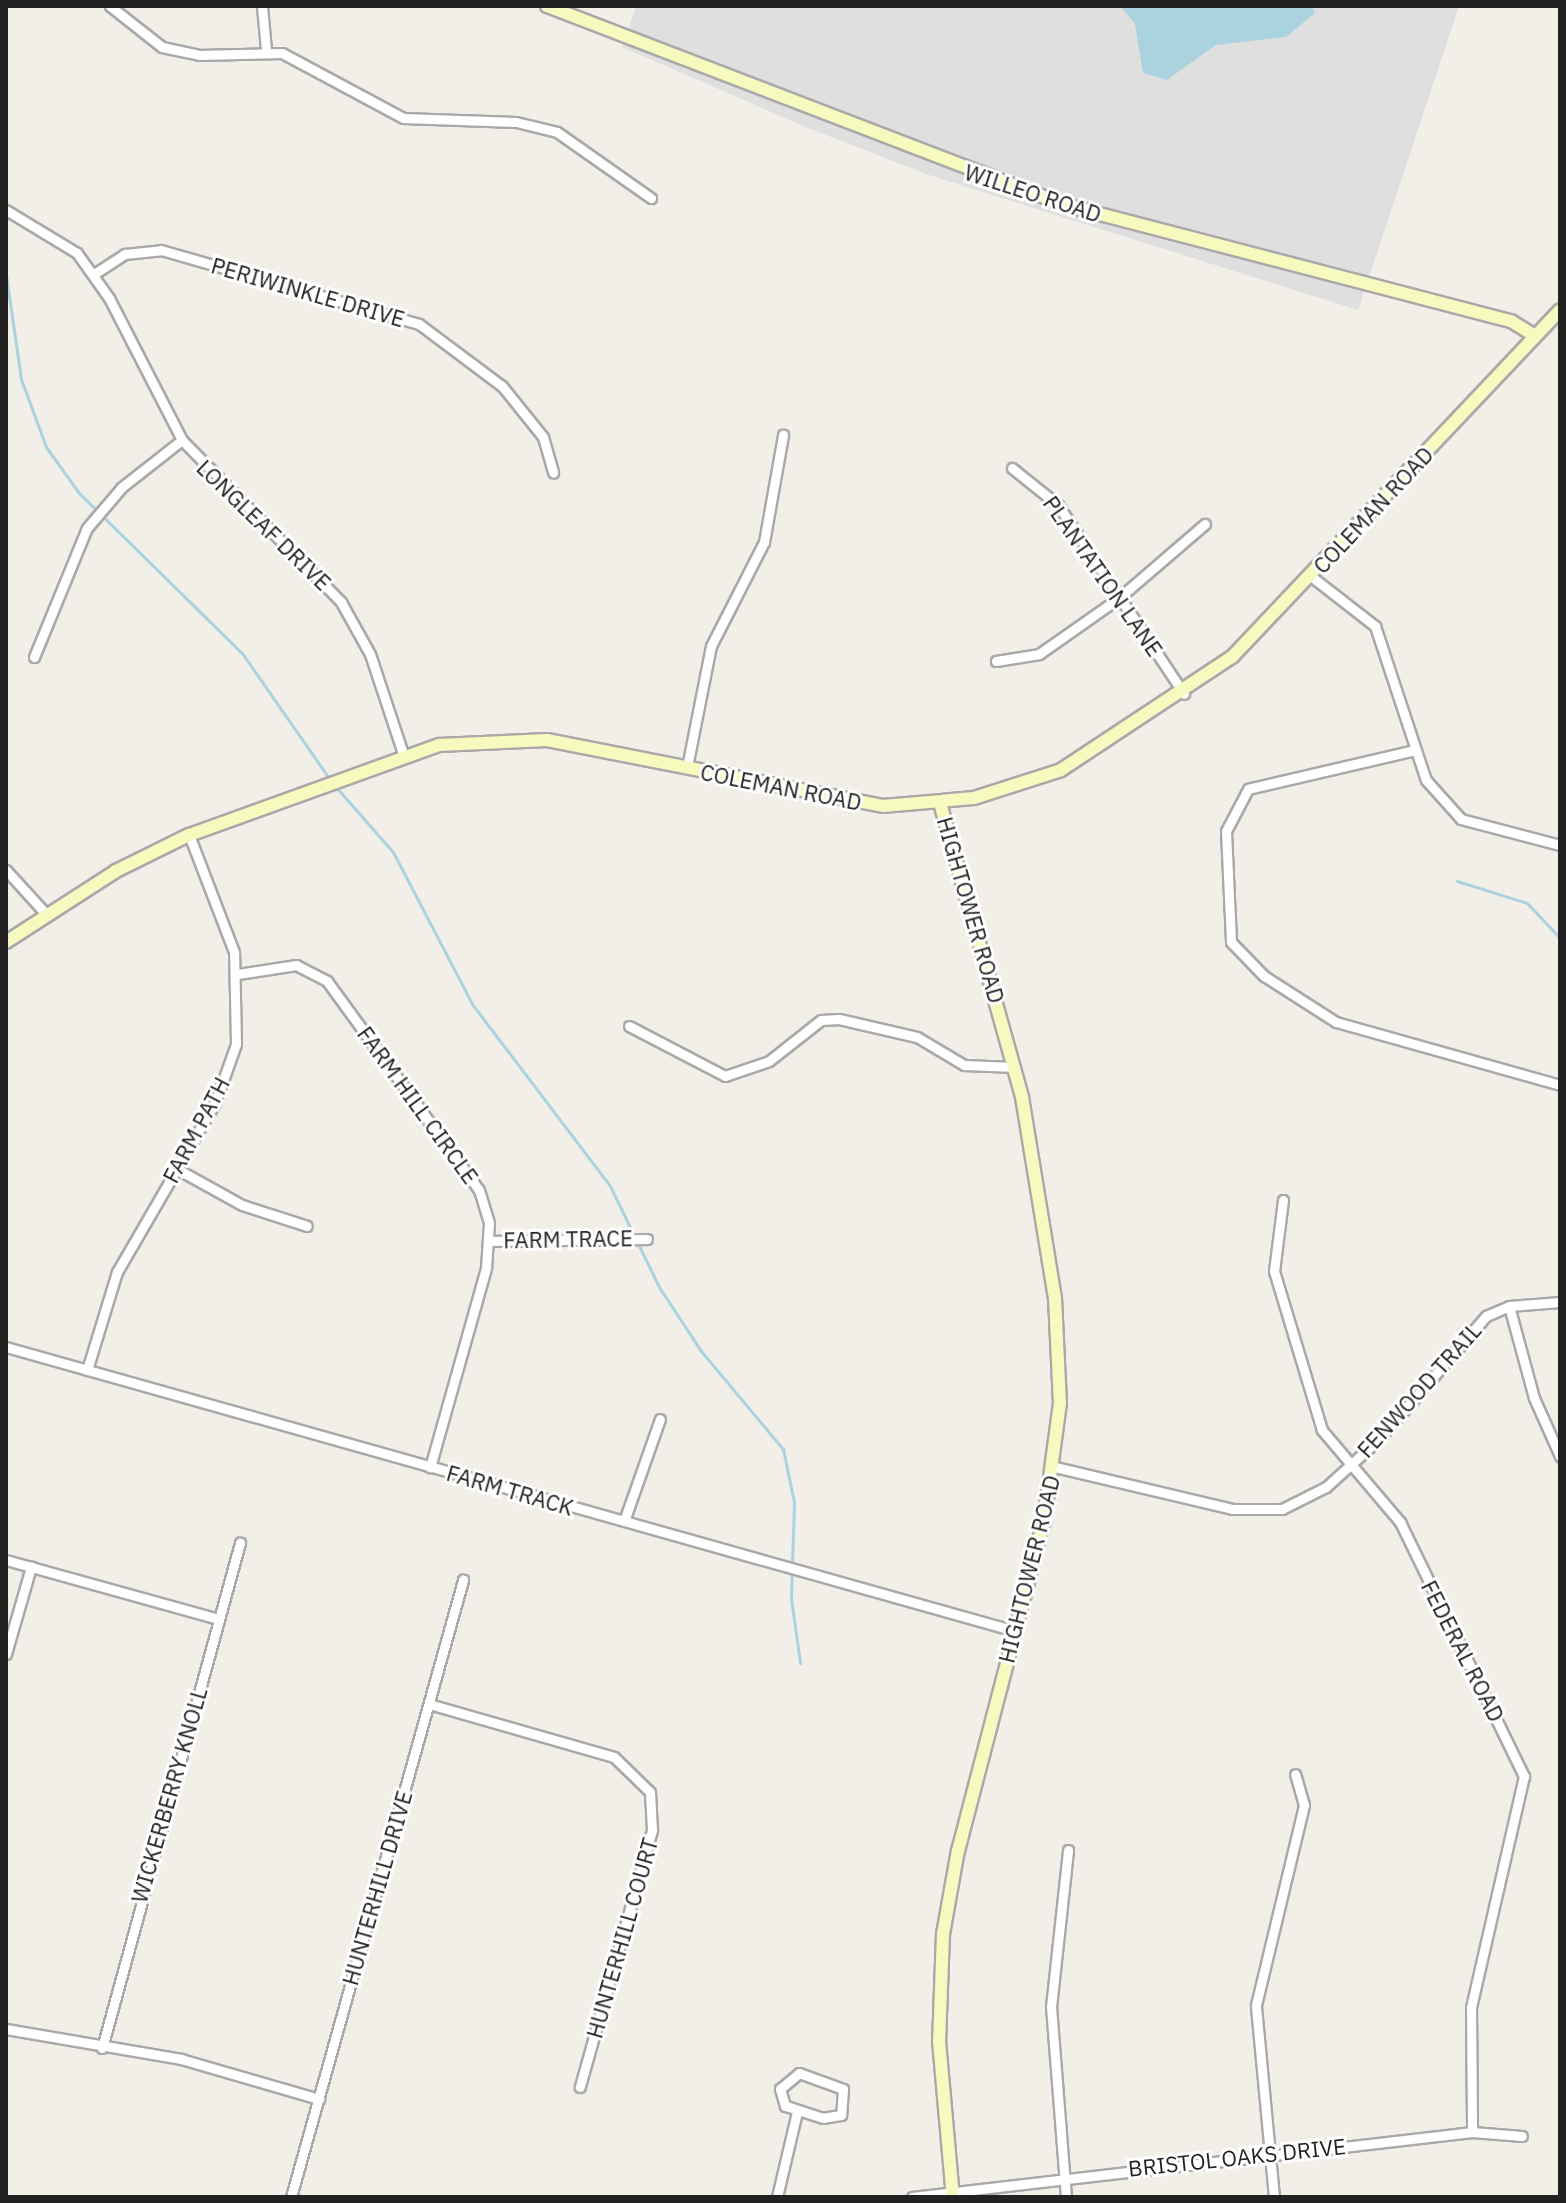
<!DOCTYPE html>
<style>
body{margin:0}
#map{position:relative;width:1566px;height:2203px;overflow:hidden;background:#f2efe9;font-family:"IBM Plex Sans",sans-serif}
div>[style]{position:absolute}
.residential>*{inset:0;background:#e0dfdf}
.water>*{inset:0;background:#aad3df}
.stream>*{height:3px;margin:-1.5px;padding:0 1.5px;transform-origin:1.5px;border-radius:1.5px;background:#aad3df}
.roads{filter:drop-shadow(2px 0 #a9a9a9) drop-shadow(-2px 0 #a9a9a9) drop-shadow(0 2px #a9a9a9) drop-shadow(0 -2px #a9a9a9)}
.street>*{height:9px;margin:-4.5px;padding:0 4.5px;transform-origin:4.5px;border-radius:4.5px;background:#fff}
.secondary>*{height:12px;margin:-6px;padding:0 6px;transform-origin:6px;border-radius:6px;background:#f7fabf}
span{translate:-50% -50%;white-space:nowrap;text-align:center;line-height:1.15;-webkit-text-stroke:6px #fff;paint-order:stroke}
.street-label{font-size:22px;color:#222}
.frame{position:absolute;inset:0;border:8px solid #222;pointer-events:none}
</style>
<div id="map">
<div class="residential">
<i style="clip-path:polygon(636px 6px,1459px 6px,1358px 310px,929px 175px,808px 128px,622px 47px)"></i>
</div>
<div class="water">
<i style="clip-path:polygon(1120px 6px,1312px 6px,1315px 13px,1286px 37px,1216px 45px,1167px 80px,1143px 73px,1135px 24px)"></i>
</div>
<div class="stream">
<i style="left:6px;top:275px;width:105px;rotate:81.8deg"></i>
<i style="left:21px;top:379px;width:72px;rotate:69.8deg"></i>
<i style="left:46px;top:447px;width:57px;rotate:54.3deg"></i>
<i style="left:79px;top:493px;width:228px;rotate:44.5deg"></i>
<i style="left:242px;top:653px;width:156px;rotate:55.2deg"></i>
<i style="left:336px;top:787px;width:86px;rotate:48.8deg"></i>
<i style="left:393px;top:852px;width:171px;rotate:62.5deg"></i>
<i style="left:472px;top:1004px;width:228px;rotate:52.8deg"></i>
<i style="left:610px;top:1186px;width:112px;rotate:64.1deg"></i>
<i style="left:659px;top:1287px;width:77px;rotate:56.7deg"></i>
<i style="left:701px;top:1351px;width:128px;rotate:50.1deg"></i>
<i style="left:783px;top:1449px;width:54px;rotate:78.3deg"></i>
<i style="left:794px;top:1502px;width:96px;rotate:91.8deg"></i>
<i style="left:791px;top:1598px;width:66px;rotate:82.1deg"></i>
<i style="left:1457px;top:881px;width:73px;rotate:17.4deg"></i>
<i style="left:1527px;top:903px;width:48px;rotate:46.7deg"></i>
</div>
<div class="roads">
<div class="street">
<i style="left:110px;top:6px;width:66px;rotate:38.3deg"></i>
<i style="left:162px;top:47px;width:38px;rotate:12deg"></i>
<i style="left:199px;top:55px;width:83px;rotate:-1.4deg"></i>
<i style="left:282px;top:53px;width:137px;rotate:28.2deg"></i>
<i style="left:403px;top:118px;width:113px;rotate:2deg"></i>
<i style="left:516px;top:122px;width:42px;rotate:13.7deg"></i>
<i style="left:557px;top:132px;width:115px;rotate:35.1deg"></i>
<i style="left:262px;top:6px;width:44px;rotate:84.8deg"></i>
<i style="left:6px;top:210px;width:83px;rotate:31.2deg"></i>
<i style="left:77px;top:253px;width:55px;rotate:54.6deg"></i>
<i style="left:109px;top:298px;width:160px;rotate:62.8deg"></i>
<i style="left:182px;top:440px;width:227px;rotate:45.5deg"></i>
<i style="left:341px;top:602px;width:60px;rotate:60.9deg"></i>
<i style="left:370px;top:654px;width:105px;rotate:71.7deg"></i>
<i style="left:94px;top:274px;width:37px;rotate:-33deg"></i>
<i style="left:125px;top:254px;width:36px;rotate:-6deg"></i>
<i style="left:161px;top:250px;width:268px;rotate:16deg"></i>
<i style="left:419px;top:324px;width:104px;rotate:36.8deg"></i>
<i style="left:502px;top:386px;width:65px;rotate:51.2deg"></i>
<i style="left:543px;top:437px;width:37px;rotate:74deg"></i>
<i style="left:1012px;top:468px;width:59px;rotate:38.8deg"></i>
<i style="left:1058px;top:505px;width:227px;rotate:56.3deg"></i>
<i style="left:1312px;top:577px;width:80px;rotate:37.9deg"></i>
<i style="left:1375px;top:626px;width:162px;rotate:71.7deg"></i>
<i style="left:1426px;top:780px;width:52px;rotate:48.1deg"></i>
<i style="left:1461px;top:819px;width:102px;rotate:14.7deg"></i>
<i style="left:34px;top:657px;width:139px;rotate:-67.7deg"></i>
<i style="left:87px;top:528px;width:54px;rotate:-49.5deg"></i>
<i style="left:122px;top:487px;width:76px;rotate:-38.1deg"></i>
<i style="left:996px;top:661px;width:44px;rotate:-9.2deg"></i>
<i style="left:1039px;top:654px;width:99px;rotate:-35.1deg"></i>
<i style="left:1120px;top:597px;width:112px;rotate:-40.7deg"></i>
<i style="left:1415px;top:750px;width:171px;rotate:166.9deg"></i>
<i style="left:1248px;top:789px;width:47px;rotate:117.6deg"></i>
<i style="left:1226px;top:831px;width:111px;rotate:87.4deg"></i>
<i style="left:1231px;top:942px;width:47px;rotate:45.9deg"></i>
<i style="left:1264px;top:976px;width:85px;rotate:32.6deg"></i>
<i style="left:1336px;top:1022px;width:233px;rotate:15.7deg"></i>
<i style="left:687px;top:767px;width:123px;rotate:-78.8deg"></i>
<i style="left:711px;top:646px;width:117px;rotate:-63deg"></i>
<i style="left:764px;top:542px;width:109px;rotate:-79.9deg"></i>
<i style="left:6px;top:870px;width:59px;rotate:47.7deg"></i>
<i style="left:238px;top:974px;width:59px;rotate:-8.8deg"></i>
<i style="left:296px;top:965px;width:35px;rotate:27deg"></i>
<i style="left:327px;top:981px;width:258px;rotate:54deg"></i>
<i style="left:479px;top:1190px;width:34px;rotate:73deg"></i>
<i style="left:489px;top:1223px;width:45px;rotate:93.8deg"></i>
<i style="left:486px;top:1268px;width:207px;rotate:105.7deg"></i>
<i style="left:629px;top:1026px;width:108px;rotate:27.5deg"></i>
<i style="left:725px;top:1076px;width:46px;rotate:-18.8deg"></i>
<i style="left:769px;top:1061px;width:66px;rotate:-38.3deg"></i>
<i style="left:821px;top:1020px;width:18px;rotate:-3deg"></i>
<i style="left:839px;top:1019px;width:80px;rotate:13deg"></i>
<i style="left:917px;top:1037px;width:55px;rotate:30.8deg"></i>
<i style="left:964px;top:1065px;width:51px;rotate:2.2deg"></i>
<i style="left:177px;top:1169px;width:74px;rotate:29deg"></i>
<i style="left:242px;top:1205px;width:68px;rotate:17.9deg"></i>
<i style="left:1283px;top:1200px;width:72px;rotate:97.2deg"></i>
<i style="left:1274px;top:1271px;width:166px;rotate:73.2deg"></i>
<i style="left:1322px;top:1430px;width:121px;rotate:49.7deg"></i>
<i style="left:1400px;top:1522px;width:283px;rotate:64deg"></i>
<i style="left:1524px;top:1776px;width:237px;rotate:102.9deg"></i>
<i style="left:1471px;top:2007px;width:125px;rotate:89.5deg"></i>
<i style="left:489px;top:1241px;width:158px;rotate:-0.7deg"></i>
<i style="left:1509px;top:1306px;width:95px;rotate:74.8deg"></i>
<i style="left:1534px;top:1398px;width:64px;rotate:65.9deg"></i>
<i style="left:6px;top:1347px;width:1048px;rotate:15.72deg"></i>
<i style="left:87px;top:1370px;width:102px;rotate:-73deg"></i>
<i style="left:117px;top:1272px;width:195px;rotate:-59.9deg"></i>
<i style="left:215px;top:1103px;width:63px;rotate:-70.4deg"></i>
<i style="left:236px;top:1044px;width:92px;rotate:-91.2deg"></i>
<i style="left:234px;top:952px;width:125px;rotate:-111deg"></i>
<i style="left:1055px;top:1467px;width:182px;rotate:13.3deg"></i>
<i style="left:1232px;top:1509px;width:50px"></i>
<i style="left:1282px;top:1509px;width:49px;rotate:-26.6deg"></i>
<i style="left:1326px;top:1487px;width:73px;rotate:-42.2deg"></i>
<i style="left:1380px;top:1438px;width:162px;rotate:-49deg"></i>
<i style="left:1486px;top:1316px;width:25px;rotate:-23deg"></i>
<i style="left:1509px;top:1306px;width:51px;rotate:-4.5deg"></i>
<i style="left:624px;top:1521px;width:108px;rotate:-70.6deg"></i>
<i style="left:6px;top:1560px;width:221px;rotate:15.5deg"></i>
<i style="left:6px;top:1654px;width:91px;rotate:-74deg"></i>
<i style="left:429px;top:1704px;width:192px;rotate:16deg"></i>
<i style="left:614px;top:1757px;width:50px;rotate:44.2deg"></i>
<i style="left:650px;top:1792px;width:38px;rotate:87deg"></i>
<i style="left:652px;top:1830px;width:267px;rotate:105.7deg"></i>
<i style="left:6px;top:2029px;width:178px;rotate:9.7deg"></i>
<i style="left:181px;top:2059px;width:144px;rotate:16.2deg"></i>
<i style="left:102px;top:2048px;width:524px;rotate:-74.72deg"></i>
<i style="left:799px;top:2073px;width:47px;rotate:20deg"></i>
<i style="left:843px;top:2089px;width:26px;rotate:94deg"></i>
<i style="left:841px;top:2115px;width:18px;rotate:171deg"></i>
<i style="left:823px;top:2118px;width:40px;rotate:-162deg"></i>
<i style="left:785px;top:2106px;width:18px;rotate:-106deg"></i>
<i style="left:780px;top:2089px;width:25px;rotate:-40deg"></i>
<i style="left:291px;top:2197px;width:641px;rotate:-74.42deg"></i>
<i style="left:777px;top:2197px;width:87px;rotate:-76.8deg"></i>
<i style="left:912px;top:2197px;width:564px;rotate:-6.62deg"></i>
<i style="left:1472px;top:2132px;width:50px;rotate:4.6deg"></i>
<i style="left:1066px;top:2197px;width:191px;rotate:-94.5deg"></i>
<i style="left:1051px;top:2007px;width:158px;rotate:-83.8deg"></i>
<i style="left:1274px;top:2197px;width:193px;rotate:-95.4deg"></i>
<i style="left:1256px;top:2005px;width:206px;rotate:-76.5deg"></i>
<i style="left:1304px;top:1805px;width:32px;rotate:-106deg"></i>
</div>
<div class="secondary">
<i style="left:547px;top:6px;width:555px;rotate:21.02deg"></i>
<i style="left:1065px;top:205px;width:461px;rotate:14.6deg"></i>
<i style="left:1511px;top:321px;width:26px;rotate:32deg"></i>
<i style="left:940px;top:803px;width:305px;rotate:74.4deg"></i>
<i style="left:1022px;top:1097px;width:204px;rotate:80.7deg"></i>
<i style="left:1055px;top:1298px;width:105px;rotate:87.3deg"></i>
<i style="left:1060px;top:1403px;width:119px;rotate:97.7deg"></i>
<i style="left:1044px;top:1521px;width:340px;rotate:104.6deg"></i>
<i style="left:958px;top:1850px;width:85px;rotate:100.1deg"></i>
<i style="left:943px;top:1934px;width:107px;rotate:92.1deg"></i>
<i style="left:939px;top:2041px;width:157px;rotate:84.9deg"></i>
<i style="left:6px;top:942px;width:131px;rotate:-32.8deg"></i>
<i style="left:116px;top:871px;width:81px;rotate:-26.3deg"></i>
<i style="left:189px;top:835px;width:266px;rotate:-19.8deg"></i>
<i style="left:439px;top:745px;width:108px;rotate:-2.7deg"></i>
<i style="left:547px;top:740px;width:342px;rotate:11.1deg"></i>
<i style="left:883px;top:806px;width:91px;rotate:-5deg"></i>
<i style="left:974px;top:798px;width:91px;rotate:-17.8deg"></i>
<i style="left:1061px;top:770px;width:205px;rotate:-33.5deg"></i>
<i style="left:1232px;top:657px;width:477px;rotate:-46.6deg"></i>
</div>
</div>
<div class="street-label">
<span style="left:1033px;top:193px;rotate:18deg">WILLEO ROAD</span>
<span style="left:308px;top:292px;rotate:16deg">PERIWINKLE DRIVE</span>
<span style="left:1373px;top:510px;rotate:-47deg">COLEMAN ROAD</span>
<span style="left:264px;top:525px;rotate:44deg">LONGLEAF DRIVE</span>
<span style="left:1103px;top:576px;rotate:55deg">PLANTATION LANE</span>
<span style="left:781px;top:787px;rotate:11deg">COLEMAN ROAD</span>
<span style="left:971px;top:910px;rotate:74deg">HIGHTOWER ROAD</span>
<span style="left:418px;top:1105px;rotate:54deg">FARM HILL CIRCLE</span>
<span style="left:196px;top:1130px;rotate:-62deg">FARM PATH</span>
<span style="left:568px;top:1239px;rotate:-1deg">FARM TRACE</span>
<span style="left:1419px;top:1390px;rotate:-48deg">FENWOOD TRAIL</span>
<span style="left:510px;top:1490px;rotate:16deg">FARM TRACK</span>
<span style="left:1029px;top:1569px;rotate:-76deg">HIGHTOWER ROAD</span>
<span style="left:1463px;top:1651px;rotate:63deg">FEDERAL ROAD</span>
<span style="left:169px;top:1795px;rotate:-74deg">WICKERBERRY KNOLL</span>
<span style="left:377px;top:1888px;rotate:-74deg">HUNTERHILL DRIVE</span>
<span style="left:622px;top:1938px;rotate:-74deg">HUNTERHILL COURT</span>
<span style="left:1237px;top:2157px;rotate:-6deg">BRISTOL OAKS DRIVE</span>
</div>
<div class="frame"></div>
</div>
